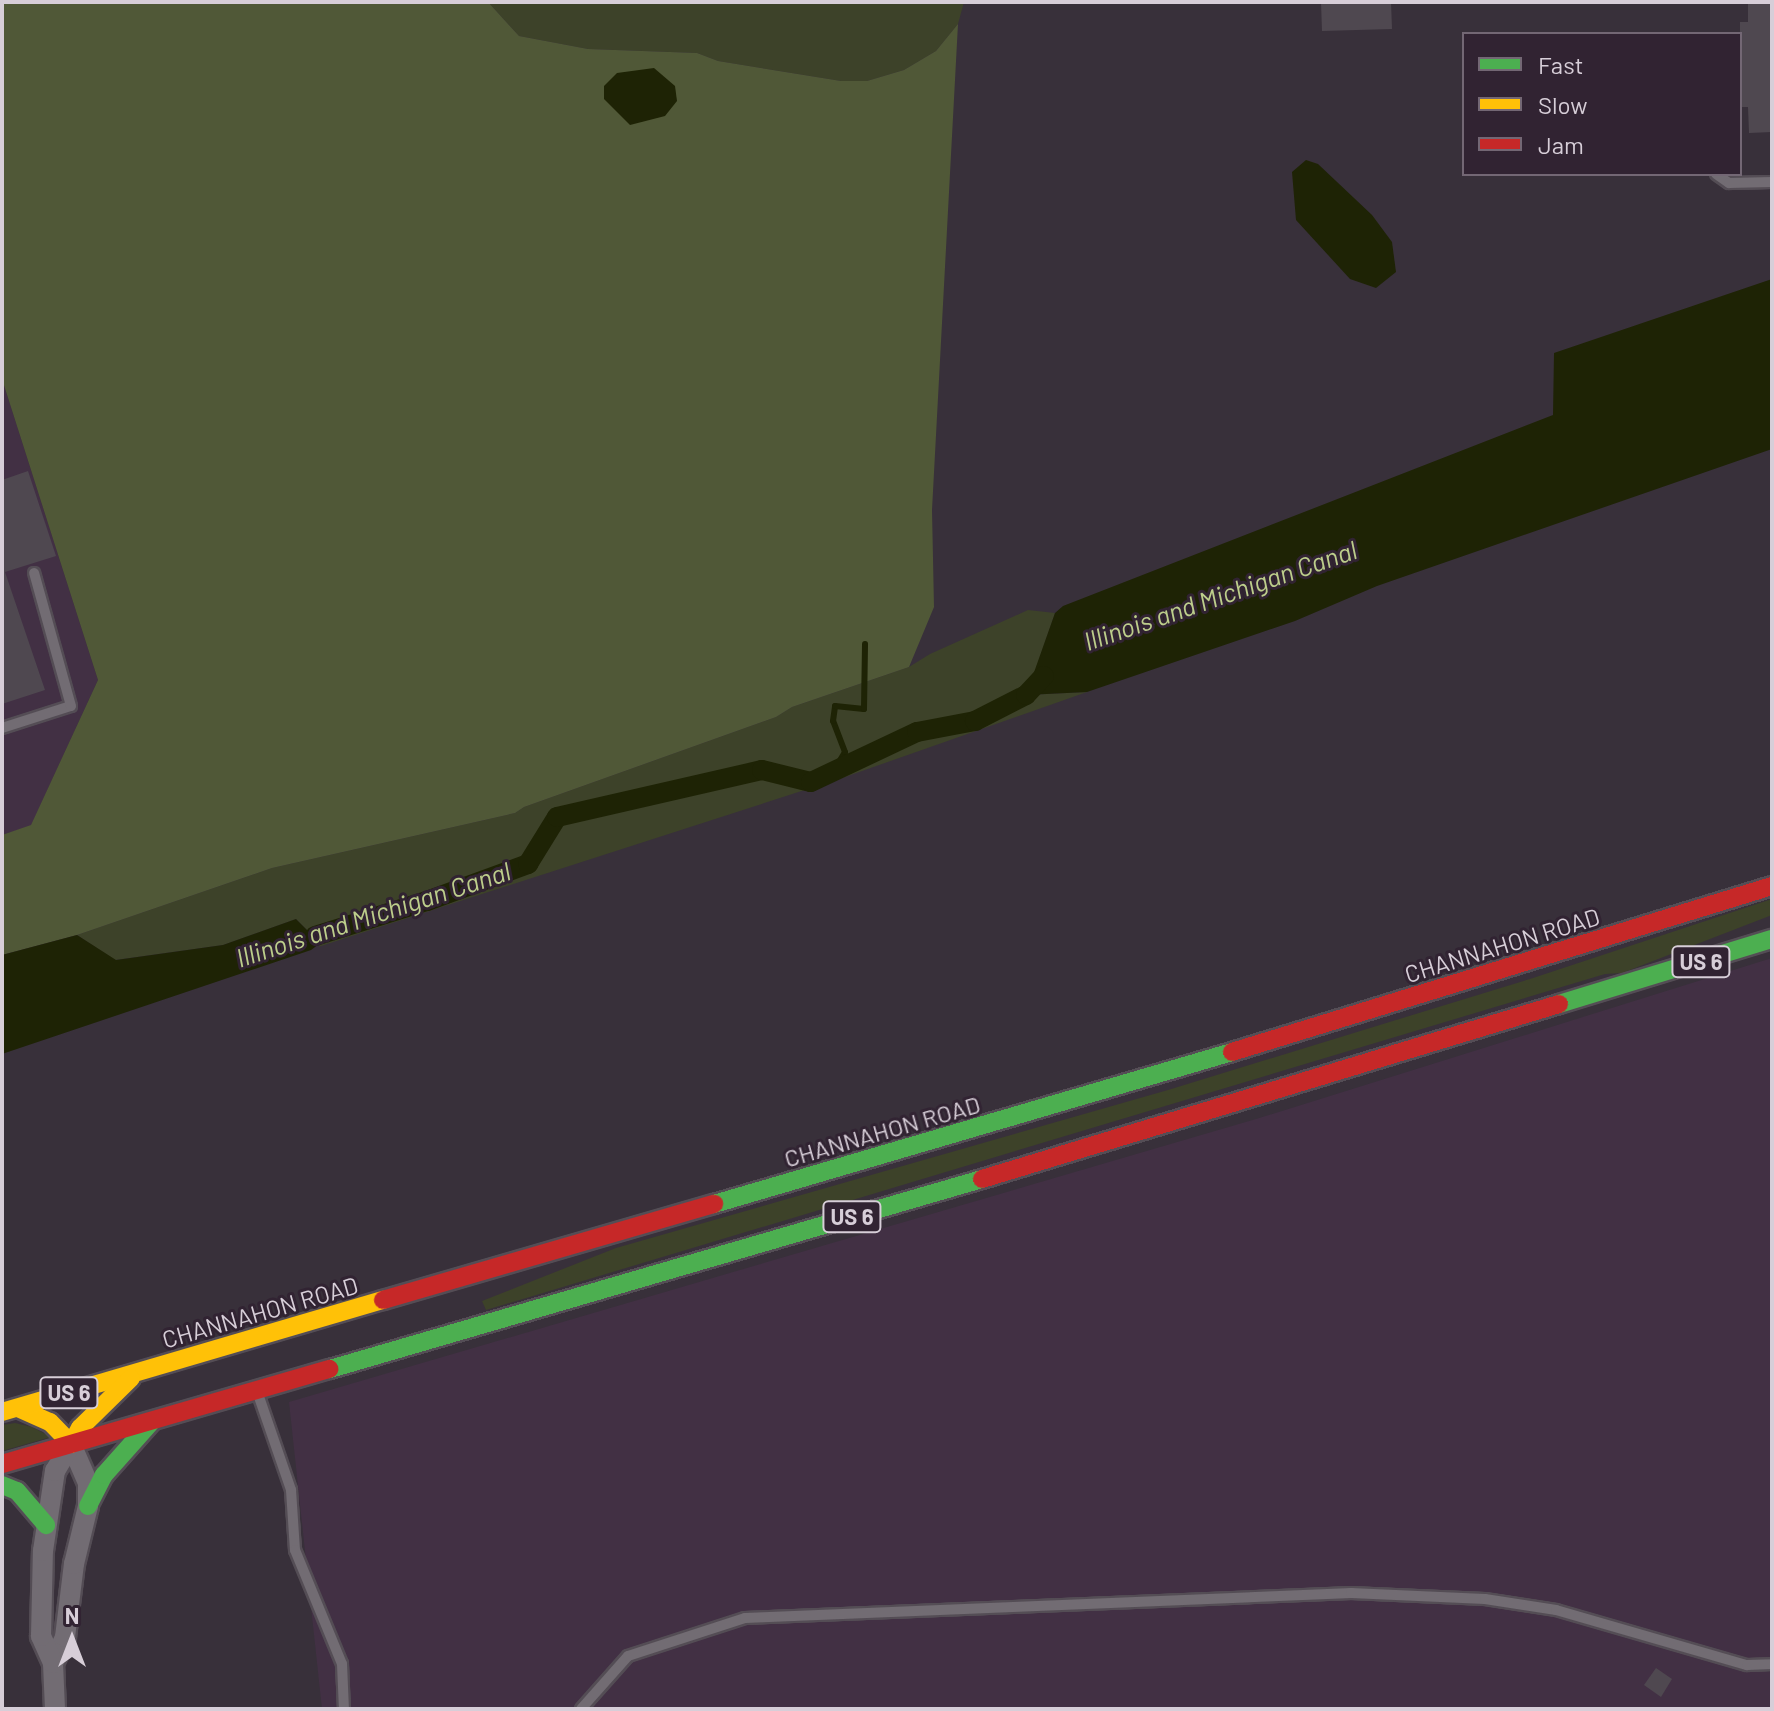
<!DOCTYPE html>
<style>
body{margin:0}
#map{position:relative;width:1774px;height:1711px;overflow:hidden;background:#38303a;font-family:Barlow,sans-serif}
div>[style]{position:absolute}
.built>*{inset:0;background:#423044}
.green>*{inset:0;background:#3d4229}
.forest>*{inset:0;background:#505837}
.water>*{inset:0;background:#1e2305}
.stream>*{height:6px;margin:-3px;padding:0 3px;transform-origin:3px;border-radius:3px;background:#1e2305}
.canal>*{height:20px;margin:-10px;padding:0 10px;transform-origin:10px;border-radius:10px;background:#1e2305}
.building>*{inset:0;background:#4f4850}
.roads{filter:drop-shadow(2px 0 #544d55) drop-shadow(-2px 0 #544d55) drop-shadow(0 2px #544d55) drop-shadow(0 -2px #544d55)}
.lane>*{height:10px;margin:-5px;padding:0 5px;transform-origin:5px;border-radius:5px;background:#726c73}
.street>*{height:20px;margin:-10px;padding:0 10px;transform-origin:10px;border-radius:10px;background:#726c73}
.fast>*{height:18px;margin:-9px;padding:0 9px;transform-origin:9px;border-radius:9px;background:#4caf50}
.slow>*{height:18px;margin:-9px;padding:0 9px;transform-origin:9px;border-radius:9px;background:#ffc107}
.jam>*{height:18px;margin:-9px;padding:0 9px;transform-origin:9px;border-radius:9px;background:#c62828}
span{translate:-50% -50%;white-space:nowrap;text-align:center;line-height:1.15;-webkit-text-stroke:6px #312332;paint-order:stroke}
.shield-label span{padding:2px 6px;background:#312332;border:2px solid;border-radius:6px;-webkit-text-stroke-width:0}
.shield-label{font-size:22px;color:#d7ced8;font-weight:700}
.street-label{font-size:24px;color:#d7ced8}
.water-label{font-size:26px;color:#bdce8b;font-style:italic}
.frame{position:absolute;inset:0;border:4px solid #d7ced8;pointer-events:none}
.legend{position:absolute;left:1462px;top:32px;width:280px;height:144px;box-sizing:border-box;background:#312332;border:2px solid #736774;margin:0;padding:10px 14px;list-style:none;font-size:24px;color:#d7ced8}
.legend li{display:flex;align-items:center;gap:16px;height:40px}
.legend b{width:40px;border:2px solid #736774}
.north{position:absolute;left:32px;top:1599px;width:80px;height:80px;-webkit-text-stroke:6px #312332;paint-order:stroke;rotate:0deg;font-size:22px;font-weight:700;line-height:32px;text-align:center;color:#d7ced8}
.north::after{content:'';display:block;margin:auto;width:28px;height:36px;background:#d7ced8;clip-path:polygon(50% 0,100% 100%,50% 72%,0 100%)}
</style>
<div id="map">
<div class="built">
<i style="clip-path:polygon(2px 379px,98px 680px,31px 826px,2px 835px)"></i>
<i style="clip-path:polygon(1772px 958px,1772px 1709px,322px 1709px,289px 1402px,1256px 1119px)"></i>
</div>
<div class="green">
<i style="clip-path:polygon(488px 2px,964px 2px,958px 24px,936px 51px,904px 70px,867px 81px,841px 81px,718px 61px,697px 53px,588px 49px,519px 36px)"></i>
<i style="clip-path:polygon(1028px 610px,1055px 613px,1027px 695px,1087px 692px,845px 777px,318px 947px,340px 929px,307px 930px,296px 919px,223px 945px,115px 960px,77px 935px,272px 868px,515px 813px,524px 807px,776px 717px,792px 707px,909px 667px,930px 654px)"></i>
<i style="clip-path:polygon(1772px 899px,1772px 915px,1622px 973px,1605px 974px,486px 1310px,482px 1301px,616px 1248px,1168px 1090px,1533px 978px)"></i>
<i style="clip-path:polygon(15px 1423px,32px 1427px,51px 1437px,2px 1451px,2px 1425px)"></i>
</div>
<div class="forest">
<i style="clip-path:polygon(2px 2px,488px 2px,519px 36px,588px 49px,697px 53px,718px 61px,841px 81px,867px 81px,904px 70px,936px 51px,958px 24px,932px 510px,934px 607px,909px 667px,792px 707px,776px 717px,524px 807px,515px 813px,272px 868px,77px 935px,2px 955px,2px 835px,31px 825px,98px 680px,2px 379px)"></i>
</div>
<div class="water">
<i style="clip-path:polygon(654px 68px,675px 86px,677px 101px,665px 116px,630px 125px,604px 99px,604px 86px,617px 73px)"></i>
<i style="clip-path:polygon(1306px 160px,1318px 164px,1372px 215px,1392px 242px,1396px 272px,1376px 288px,1350px 279px,1296px 220px,1292px 172px)"></i>
<i style="clip-path:polygon(1772px 279px,1772px 449px,1377px 586px,1295px 621px,1087px 692px,1026px 695px,1055px 613px,1063px 606px,1553px 415px,1554px 353px)"></i>
<i style="clip-path:polygon(296px 919px,307px 930px,341px 928px,311px 950px,2px 1054px,2px 955px,77px 935px,116px 960px,223px 945px)"></i>
</div>
<div class="stream">
<i style="left:833px;top:772px;width:23px;rotate:-59deg"></i>
<i style="left:845px;top:752px;width:33px;rotate:-111deg"></i>
<i style="left:833px;top:721px;width:15px;rotate:-82deg"></i>
<i style="left:835px;top:706px;width:29px;rotate:6deg"></i>
<i style="left:864px;top:709px;width:65px;rotate:-89.1deg"></i>
</div>
<div class="canal">
<i style="left:315px;top:936px;width:117px;rotate:-17.4deg"></i>
<i style="left:427px;top:901px;width:108px;rotate:-20.1deg"></i>
<i style="left:528px;top:864px;width:55px;rotate:-58.3deg"></i>
<i style="left:557px;top:817px;width:210px;rotate:-12.9deg"></i>
<i style="left:762px;top:770px;width:50px;rotate:13.8deg"></i>
<i style="left:811px;top:782px;width:117px;rotate:-25.3deg"></i>
<i style="left:917px;top:732px;width:59px;rotate:-10.7deg"></i>
<i style="left:975px;top:721px;width:57px;rotate:-27deg"></i>
<i style="left:1026px;top:695px;width:26px;rotate:-47deg"></i>
</div>
<div class="building">
<i style="clip-path:polygon(1321px 2px,1391px 2px,1392px 29px,1322px 31px)"></i>
<i style="clip-path:polygon(1748px 2px,1772px 2px,1772px 132px,1749px 133px,1748px 107px,1740px 107px,1740px 22px,1748px 22px)"></i>
<i style="clip-path:polygon(28px 471px,56px 556px,5px 572px,45px 690px,2px 704px,2px 480px)"></i>
<i style="clip-path:polygon(1656px 1668px,1672px 1679px,1661px 1697px,1644px 1685px)"></i>
</div>
<div class="roads">
<div class="lane">
<i style="left:1716px;top:174px;width:16px;rotate:35deg"></i>
<i style="left:1729px;top:183px;width:43px;rotate:-1.3deg"></i>
<i style="left:2px;top:728px;width:72px;rotate:-17.7deg"></i>
<i style="left:71px;top:706px;width:138px;rotate:-105.5deg"></i>
<i style="left:258px;top:1394px;width:102px;rotate:71deg"></i>
<i style="left:291px;top:1490px;width:60px;rotate:86.2deg"></i>
<i style="left:295px;top:1550px;width:123px;rotate:67.6deg"></i>
<i style="left:342px;top:1664px;width:45px;rotate:87.5deg"></i>
<i style="left:581px;top:1709px;width:71px;rotate:-48.4deg"></i>
<i style="left:628px;top:1656px;width:123px;rotate:-18deg"></i>
<i style="left:745px;top:1618px;width:607px;rotate:-2.36deg"></i>
<i style="left:1351px;top:1593px;width:134px;rotate:2.6deg"></i>
<i style="left:1485px;top:1599px;width:72px;rotate:8.8deg"></i>
<i style="left:1556px;top:1610px;width:199px;rotate:16.1deg"></i>
<i style="left:1747px;top:1665px;width:25px;rotate:-2deg"></i>
</div>
<div class="street">
<i style="left:53px;top:1663px;width:29px;rotate:-65deg"></i>
<i style="left:65px;top:1637px;width:74px;rotate:-83deg"></i>
<i style="left:74px;top:1564px;width:60px;rotate:-76.4deg"></i>
<i style="left:88px;top:1506px;width:23px;rotate:-90deg"></i>
<i style="left:88px;top:1483px;width:43px;rotate:-113.6deg"></i>
<i style="left:55px;top:1709px;width:46px;rotate:-92.5deg"></i>
<i style="left:53px;top:1663px;width:30px;rotate:-114deg"></i>
<i style="left:41px;top:1636px;width:85px;rotate:-88.7deg"></i>
<i style="left:43px;top:1551px;width:81px;rotate:-81.5deg"></i>
<i style="left:55px;top:1471px;width:31px;rotate:-59deg"></i>
</div>
<div class="fast">
<i style="left:1559px;top:1004px;width:223px;rotate:-17deg"></i>
<i style="left:714px;top:1204px;width:540px;rotate:-16.35deg"></i>
<i style="left:330px;top:1369px;width:679px;rotate:-16.25deg"></i>
<i style="left:2px;top:1485px;width:16px;rotate:22deg"></i>
<i style="left:17px;top:1491px;width:45px;rotate:49.5deg"></i>
<i style="left:88px;top:1506px;width:35px;rotate:-63deg"></i>
<i style="left:104px;top:1475px;width:72px;rotate:-48.4deg"></i>
</div>
<div class="slow">
<i style="left:18px;top:1408px;width:35px;rotate:24deg"></i>
<i style="left:50px;top:1422px;width:30px;rotate:46deg"></i>
<i style="left:2px;top:1412px;width:397px;rotate:-16.4deg"></i>
<i style="left:71px;top:1444px;width:18px;rotate:-61deg"></i>
<i style="left:80px;top:1428px;width:71px;rotate:-44.4deg"></i>
</div>
<div class="jam">
<i style="left:1232px;top:1052px;width:565px;rotate:-17.09deg"></i>
<i style="left:982px;top:1179px;width:603px;rotate:-16.87deg"></i>
<i style="left:383px;top:1300px;width:345px;rotate:-16.2deg"></i>
<i style="left:2px;top:1464px;width:341px;rotate:-16.2deg"></i>
</div>
</div>
<div class="shield-label">
<span style="left:1701px;top:962px">US 6</span>
<span style="left:852px;top:1217px">US 6</span>
<span style="left:69px;top:1393px">US 6</span>
</div>
<div class="street-label">
<span style="left:1502px;top:945px;rotate:-17deg">CHANNAHON ROAD</span>
<span style="left:882px;top:1131px;rotate:-16deg">CHANNAHON ROAD</span>
<span style="left:260px;top:1312px;rotate:-16deg">CHANNAHON ROAD</span>
</div>
<div class="water-label">
<span style="left:1220px;top:595px;rotate:-19deg">Illinois and Michigan Canal</span>
<span style="left:373px;top:914px;rotate:-18deg">Illinois and Michigan Canal</span>
</div>
<div class="frame"></div>
<ul class="legend">
<li><b style="height:10px;background:#4caf50"></b>Fast</li>
<li><b style="height:10px;background:#ffc107"></b>Slow</li>
<li><b style="height:10px;background:#c62828"></b>Jam</li>
</ul>
<div class="north">N</div>
</div>
